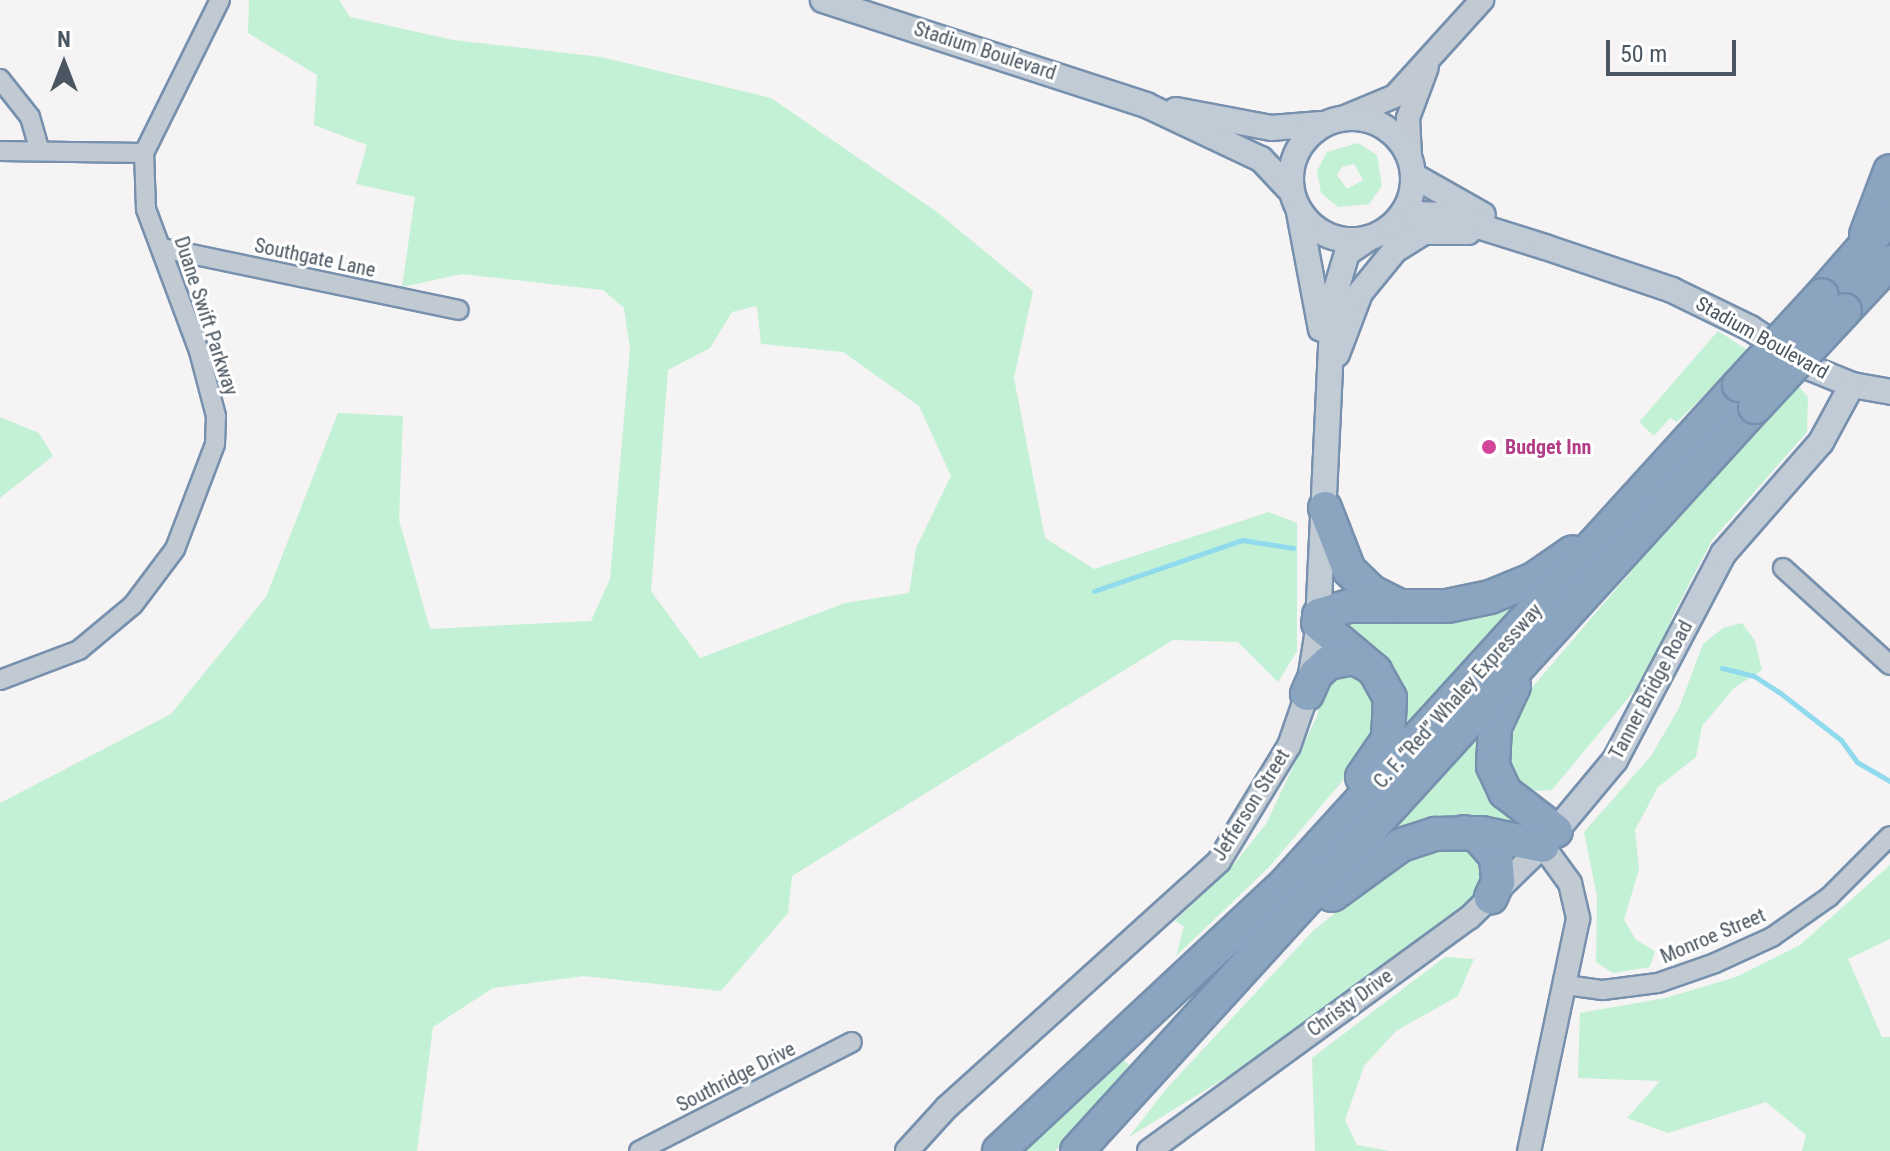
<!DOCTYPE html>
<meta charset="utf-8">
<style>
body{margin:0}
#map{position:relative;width:1890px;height:1151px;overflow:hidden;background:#f5f3f3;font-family:"Roboto Condensed",sans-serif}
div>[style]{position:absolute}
.green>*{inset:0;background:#c3f1d5}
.stream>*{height:5px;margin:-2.5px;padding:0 2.5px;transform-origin:2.5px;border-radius:2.5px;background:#90daee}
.roads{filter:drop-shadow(2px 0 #7690ad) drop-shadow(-2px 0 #7690ad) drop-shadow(0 2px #7690ad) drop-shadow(0 -2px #7690ad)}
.minor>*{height:18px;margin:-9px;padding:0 9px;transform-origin:9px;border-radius:9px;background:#c1cad2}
.tertiary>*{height:22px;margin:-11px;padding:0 11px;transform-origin:11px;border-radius:11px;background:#c1cad2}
.secondary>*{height:24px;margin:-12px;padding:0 12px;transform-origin:12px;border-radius:12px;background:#c1cbd6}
.secondary>.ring{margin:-12px;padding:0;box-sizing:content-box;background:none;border:24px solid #c1cbd6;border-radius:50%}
.motorway>*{height:32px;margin:-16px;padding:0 16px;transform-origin:16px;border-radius:16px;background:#8ba5c1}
.bridges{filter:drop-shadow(2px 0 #7690ad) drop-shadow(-2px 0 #7690ad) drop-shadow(0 2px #7690ad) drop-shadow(0 -2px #7690ad)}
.motorway-bridge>*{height:32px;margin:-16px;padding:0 16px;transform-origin:16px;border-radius:16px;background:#8ba5c1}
.dots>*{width:22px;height:22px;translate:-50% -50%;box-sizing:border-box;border:4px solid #fff;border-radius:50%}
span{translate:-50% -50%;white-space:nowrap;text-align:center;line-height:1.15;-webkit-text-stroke:6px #fff;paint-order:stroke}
.street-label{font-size:20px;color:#4a5661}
.hotel-label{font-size:20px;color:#b23c85;font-weight:700}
.left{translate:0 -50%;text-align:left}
.north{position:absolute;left:24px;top:24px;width:80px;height:80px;-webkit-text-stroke:6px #fff;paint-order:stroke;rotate:0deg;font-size:22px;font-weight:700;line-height:32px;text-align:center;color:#4a5661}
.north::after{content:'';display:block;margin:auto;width:28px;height:36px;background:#4a5661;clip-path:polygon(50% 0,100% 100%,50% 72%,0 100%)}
.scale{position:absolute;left:1606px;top:40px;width:130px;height:36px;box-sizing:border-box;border:4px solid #4a5661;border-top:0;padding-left:10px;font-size:24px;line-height:28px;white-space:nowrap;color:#4a5661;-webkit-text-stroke:6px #fff;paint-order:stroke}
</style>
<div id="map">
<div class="green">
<i style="clip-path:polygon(evenodd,249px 0,339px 0,350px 17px,453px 40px,601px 57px,771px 98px,937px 212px,1033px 291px,1014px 378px,1045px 538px,1094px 569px,1269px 512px,1297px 523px,1297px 651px,1278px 682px,1238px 642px,1173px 640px,792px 876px,788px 913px,721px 991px,584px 976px,493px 988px,433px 1027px,417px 1151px,0 1151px,0 803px,171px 714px,266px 597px,338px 413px,403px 416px,399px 520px,430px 629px,591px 621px,610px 579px,630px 349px,624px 308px,603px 290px,462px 274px,402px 287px,415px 197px,356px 184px,367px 145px,314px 125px,317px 75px,248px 33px,249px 0,757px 306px,761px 344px,843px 352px,919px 406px,951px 476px,916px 548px,909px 593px,845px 603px,700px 658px,651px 591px,668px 370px,710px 348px,732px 312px,757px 306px)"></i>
<i style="clip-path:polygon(evenodd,1358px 143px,1377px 155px,1382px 186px,1369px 204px,1338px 207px,1321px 193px,1317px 171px,1327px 152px,1358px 143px,1354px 164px,1363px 180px,1347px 189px,1337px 175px,1342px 167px,1354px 164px)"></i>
<i style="clip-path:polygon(1718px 331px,1749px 351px,1677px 422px,1670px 418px,1654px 436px,1639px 422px)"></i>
<i style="clip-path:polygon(1798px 386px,1808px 397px,1807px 432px,1712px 540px,1673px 615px,1653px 668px,1552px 790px,1535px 791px,1519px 783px,1509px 769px,1507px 729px,1524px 697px,1761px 419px)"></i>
<i style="clip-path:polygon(0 417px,39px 433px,53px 456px,0 498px)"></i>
<i style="clip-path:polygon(1507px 604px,1516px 607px,1408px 726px,1403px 726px,1340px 619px)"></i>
<i style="clip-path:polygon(1742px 623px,1755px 641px,1762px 670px,1734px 688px,1702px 726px,1696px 757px,1658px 787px,1635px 830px,1639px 869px,1624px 920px,1636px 940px,1655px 951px,1650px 967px,1613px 973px,1596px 962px,1597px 896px,1584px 832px,1651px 756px,1679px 708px,1703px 644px,1723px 628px)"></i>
<i style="clip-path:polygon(1341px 673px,1369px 683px,1379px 717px,1368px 751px,1269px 867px,1176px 956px,1184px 926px,1175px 921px,1234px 864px,1266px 824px,1317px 716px,1321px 690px,1329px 677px)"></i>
<i style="clip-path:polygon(1485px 726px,1522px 826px,1389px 837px)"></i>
<i style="clip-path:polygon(1461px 837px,1487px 856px,1484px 889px,1441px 926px,1230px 1075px,1129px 1137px,1167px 1088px,1313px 931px,1399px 860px)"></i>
<i style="clip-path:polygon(1890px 865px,1890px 939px,1848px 959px,1882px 1037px,1890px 1037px,1890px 1151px,1802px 1151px,1806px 1135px,1766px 1102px,1668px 1133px,1627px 1118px,1660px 1081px,1578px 1078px,1580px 1013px,1665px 998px,1736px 977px,1800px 945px)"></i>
<i style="clip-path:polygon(1445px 957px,1474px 959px,1458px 996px,1396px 1031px,1364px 1066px,1345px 1120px,1357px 1145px,1390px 1151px,1315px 1151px,1312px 1058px)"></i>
<i style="clip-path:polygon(1118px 1055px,1135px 1071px,1055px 1151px,1016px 1151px)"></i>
</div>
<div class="stream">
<i style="left:1094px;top:591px;width:157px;rotate:-19deg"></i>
<i style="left:1242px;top:540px;width:52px;rotate:8.9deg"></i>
<i style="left:1722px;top:668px;width:33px;rotate:14deg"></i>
<i style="left:1754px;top:676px;width:30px;rotate:33deg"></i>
<i style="left:1779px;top:692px;width:78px;rotate:37.7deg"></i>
<i style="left:1841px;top:740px;width:27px;rotate:54deg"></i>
<i style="left:1857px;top:762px;width:38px;rotate:30deg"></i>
</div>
<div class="roads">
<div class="minor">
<i style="left:0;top:79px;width:48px;rotate:51.7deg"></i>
<i style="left:30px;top:117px;width:35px;rotate:74deg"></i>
<i style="left:0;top:151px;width:144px;rotate:0.8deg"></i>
<i style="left:144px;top:153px;width:171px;rotate:-63.6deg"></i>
<i style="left:162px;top:248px;width:303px;rotate:11.8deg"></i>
<i style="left:1783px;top:568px;width:144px;rotate:42.2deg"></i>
<i style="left:0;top:680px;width:85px;rotate:-20.8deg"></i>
<i style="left:79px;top:650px;width:70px;rotate:-39.8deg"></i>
<i style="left:133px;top:605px;width:70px;rotate:-53.1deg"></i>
<i style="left:175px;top:549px;width:112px;rotate:-69.1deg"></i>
<i style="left:215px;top:444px;width:28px;rotate:-88deg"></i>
<i style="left:216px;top:416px;width:67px;rotate:-104.7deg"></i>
<i style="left:199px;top:351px;width:152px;rotate:-110.5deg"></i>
<i style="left:146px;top:209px;width:56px;rotate:-92deg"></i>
<i style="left:1566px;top:985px;width:37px;rotate:8deg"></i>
<i style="left:1603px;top:990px;width:55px;rotate:-7.3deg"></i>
<i style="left:1658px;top:983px;width:60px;rotate:-19.3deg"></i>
<i style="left:1715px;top:963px;width:63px;rotate:-24.5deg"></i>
<i style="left:1772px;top:937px;width:70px;rotate:-35.1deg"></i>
<i style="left:1829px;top:897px;width:86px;rotate:-45deg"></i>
<i style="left:639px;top:1151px;width:239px;rotate:-27.1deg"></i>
</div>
<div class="tertiary">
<i style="left:1345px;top:117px;width:54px;rotate:-22.8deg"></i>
<i style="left:1395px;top:96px;width:130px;rotate:-47.8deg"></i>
<i style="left:1410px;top:156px;width:38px;rotate:-93deg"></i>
<i style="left:1408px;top:118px;width:54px;rotate:-69.6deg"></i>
<i style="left:907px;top:1151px;width:58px;rotate:-47.8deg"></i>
<i style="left:946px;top:1108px;width:368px;rotate:-42.1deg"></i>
<i style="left:1219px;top:861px;width:135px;rotate:-58.7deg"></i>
<i style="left:1289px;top:746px;width:55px;rotate:-70.9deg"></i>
<i style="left:1307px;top:694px;width:72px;rotate:-81.2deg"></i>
<i style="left:1149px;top:1151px;width:396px;rotate:-36.1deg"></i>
<i style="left:1469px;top:918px;width:103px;rotate:-44.2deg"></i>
<i style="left:1543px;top:846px;width:46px;rotate:53.9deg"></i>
<i style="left:1570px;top:883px;width:37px;rotate:77deg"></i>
<i style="left:1578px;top:919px;width:237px;rotate:101.9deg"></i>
</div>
<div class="secondary">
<i style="left:823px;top:0;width:340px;rotate:18deg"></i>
<i style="left:1146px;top:105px;width:127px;rotate:25.2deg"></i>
<i style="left:1261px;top:159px;width:44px;rotate:46.8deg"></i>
<i style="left:1176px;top:110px;width:97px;rotate:10.7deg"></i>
<i style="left:1271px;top:128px;width:50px;rotate:-4.6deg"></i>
<i class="ring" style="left:1291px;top:118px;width:98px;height:98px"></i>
<i style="left:1414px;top:176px;width:79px;rotate:29.5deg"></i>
<i style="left:1299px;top:212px;width:119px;rotate:79.4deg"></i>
<i style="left:1388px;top:229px;width:33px;rotate:-27deg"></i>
<i style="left:1417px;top:214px;width:26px;rotate:2deg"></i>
<i style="left:1443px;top:215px;width:107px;rotate:17.4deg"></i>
<i style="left:1545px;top:247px;width:134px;rotate:18.7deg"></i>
<i style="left:1672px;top:290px;width:87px;rotate:26deg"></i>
<i style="left:1750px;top:328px;width:75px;rotate:33.1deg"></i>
<i style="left:1813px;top:369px;width:42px;rotate:22.3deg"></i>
<i style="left:1852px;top:385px;width:39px;rotate:10deg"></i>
<i style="left:1337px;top:354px;width:65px;rotate:-69.3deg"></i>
<i style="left:1360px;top:293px;width:55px;rotate:-50.9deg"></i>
<i style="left:1395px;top:250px;width:34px;rotate:-32deg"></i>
<i style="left:1424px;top:232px;width:44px"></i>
<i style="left:1318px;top:623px;width:323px;rotate:-87.3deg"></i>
<i style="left:1333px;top:300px;width:49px;rotate:-73.4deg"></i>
<i style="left:1347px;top:253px;width:27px;rotate:-34deg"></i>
<i style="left:1545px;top:844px;width:109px;rotate:-50.2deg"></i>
<i style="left:1615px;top:760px;width:233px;rotate:-62.3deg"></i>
<i style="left:1723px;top:554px;width:149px;rotate:-48.8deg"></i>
<i style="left:1821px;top:442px;width:65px;rotate:-61.5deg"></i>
</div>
<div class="motorway">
<i style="left:1866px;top:235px;width:68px;rotate:-69.4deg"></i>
<i style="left:1822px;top:295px;width:103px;rotate:-48.9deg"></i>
<i style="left:1845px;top:310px;width:66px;rotate:-46.8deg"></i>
<i style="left:1325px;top:508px;width:66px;rotate:68.8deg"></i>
<i style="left:1349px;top:570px;width:32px;rotate:44deg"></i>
<i style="left:1372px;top:592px;width:30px;rotate:27deg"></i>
<i style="left:1399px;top:606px;width:48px"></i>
<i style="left:1447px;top:606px;width:44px;rotate:-11.8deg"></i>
<i style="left:1490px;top:597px;width:48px;rotate:-22.2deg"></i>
<i style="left:1534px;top:579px;width:47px;rotate:-34.7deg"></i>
<i style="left:1319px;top:615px;width:31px;rotate:-17deg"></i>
<i style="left:1349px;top:606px;width:47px"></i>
<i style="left:1318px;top:623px;width:75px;rotate:40.1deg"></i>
<i style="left:1375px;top:671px;width:31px;rotate:61deg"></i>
<i style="left:1390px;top:698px;width:41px;rotate:92.8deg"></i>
<i style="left:1388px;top:739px;width:46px;rotate:124.4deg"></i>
<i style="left:1514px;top:686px;width:45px;rotate:114.9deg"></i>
<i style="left:1495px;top:727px;width:39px;rotate:93deg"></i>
<i style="left:1493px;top:766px;width:29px;rotate:65deg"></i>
<i style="left:1505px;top:792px;width:64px;rotate:37.4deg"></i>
<i style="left:1307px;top:694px;width:22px;rotate:-66deg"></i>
<i style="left:1316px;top:674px;width:16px;rotate:-43deg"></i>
<i style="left:1328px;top:663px;width:26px;rotate:-11deg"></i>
<i style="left:1354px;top:658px;width:13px;rotate:27deg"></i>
<i style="left:1464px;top:832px;width:15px;rotate:16deg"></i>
<i style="left:1478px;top:836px;width:28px;rotate:49deg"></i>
<i style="left:1496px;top:857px;width:25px;rotate:85deg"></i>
<i style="left:1498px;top:882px;width:17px;rotate:115deg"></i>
<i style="left:1332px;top:895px;width:85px;rotate:-35.9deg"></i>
<i style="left:1401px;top:845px;width:36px;rotate:-18deg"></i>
<i style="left:1435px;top:834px;width:46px;rotate:-1.2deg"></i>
<i style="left:1481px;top:833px;width:63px;rotate:11.8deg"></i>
<i style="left:999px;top:1151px;width:393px;rotate:-43deg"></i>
<i style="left:1286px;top:883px;width:673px;rotate:-47.71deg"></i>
<i style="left:1077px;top:1151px;width:1007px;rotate:-47.66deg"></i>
</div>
</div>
<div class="bridges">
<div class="motorway-bridge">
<i style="left:1739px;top:385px;width:122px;rotate:-47.3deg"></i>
<i style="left:1755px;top:407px;width:132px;rotate:-47.1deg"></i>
</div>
</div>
<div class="dots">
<i style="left:1489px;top:447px;background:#d1479c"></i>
</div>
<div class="street-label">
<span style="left:985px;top:51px;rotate:18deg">Stadium Boulevard</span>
<span style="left:315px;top:258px;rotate:12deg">Southgate Lane</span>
<span style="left:206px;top:316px;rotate:72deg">Duane Swift Parkway</span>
<span style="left:1762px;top:338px;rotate:29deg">Stadium Boulevard</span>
<span style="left:1651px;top:690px;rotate:-62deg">Tanner Bridge Road</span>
<span style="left:1458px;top:696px;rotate:-48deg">C. F. “Red” Whaley Expressway</span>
<span style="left:1251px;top:805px;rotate:-58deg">Jefferson Street</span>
<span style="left:1713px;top:936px;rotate:-23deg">Monroe Street</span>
<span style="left:1350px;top:1003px;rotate:-36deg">Christy Drive</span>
<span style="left:736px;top:1077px;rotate:-27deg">Southridge Drive</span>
</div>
<div class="hotel-label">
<span class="left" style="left:1505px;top:447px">Budget Inn</span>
</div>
<div class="north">N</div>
<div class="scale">50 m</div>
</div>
